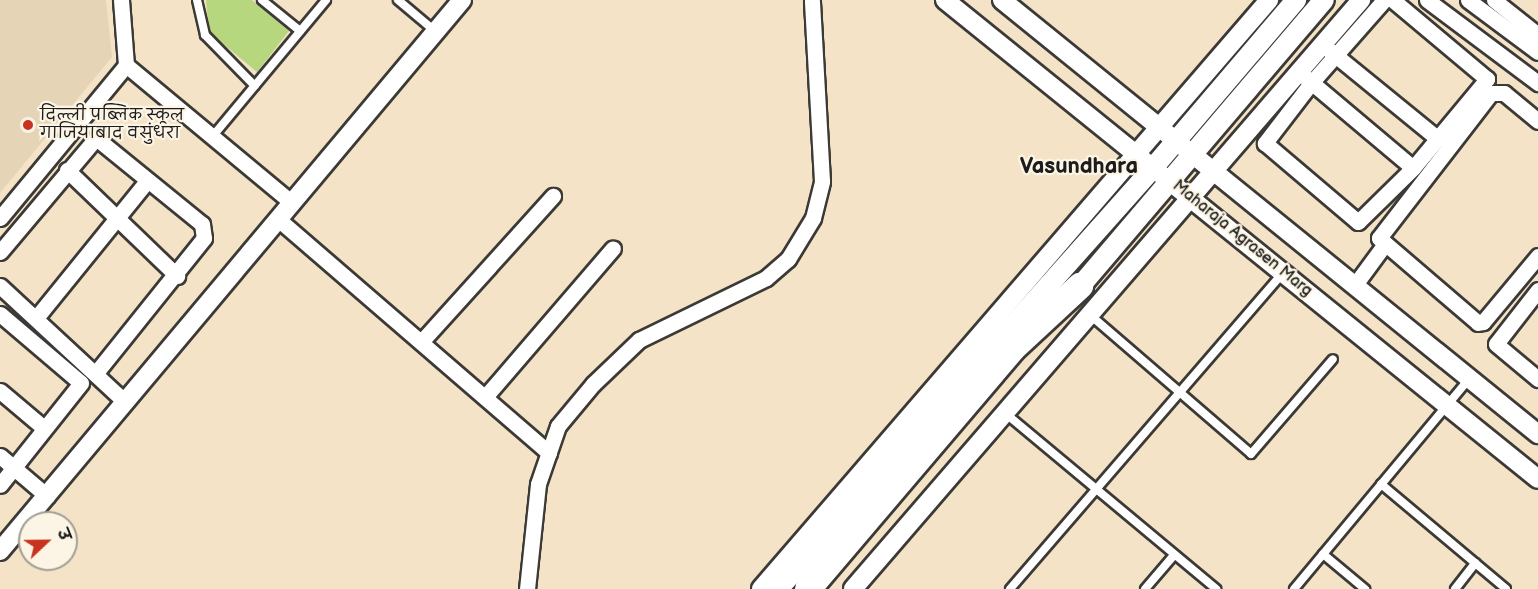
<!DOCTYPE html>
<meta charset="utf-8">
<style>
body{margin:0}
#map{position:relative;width:1538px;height:589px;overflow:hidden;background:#f4e3c6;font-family:"Balsamiq Sans","Playpen Sans Deva",sans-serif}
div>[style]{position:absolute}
.built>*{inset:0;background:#e6d4b7}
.green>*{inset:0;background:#b7d77e}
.roads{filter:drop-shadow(2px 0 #3c3a36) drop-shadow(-2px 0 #3c3a36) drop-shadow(0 2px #3c3a36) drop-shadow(0 -2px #3c3a36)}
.service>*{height:8px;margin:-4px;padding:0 4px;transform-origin:4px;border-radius:4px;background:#fff}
.minor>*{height:15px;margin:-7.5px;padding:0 7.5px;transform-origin:7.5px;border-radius:7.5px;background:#fff}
.tertiary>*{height:18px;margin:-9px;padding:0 9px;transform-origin:9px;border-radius:9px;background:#fff}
.secondary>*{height:20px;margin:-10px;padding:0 10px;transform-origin:10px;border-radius:10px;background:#fff}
.motorway>*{height:26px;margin:-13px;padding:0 13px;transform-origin:13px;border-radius:13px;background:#fff}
.dots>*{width:16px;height:16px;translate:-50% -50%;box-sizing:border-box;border:3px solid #fcf5e5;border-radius:50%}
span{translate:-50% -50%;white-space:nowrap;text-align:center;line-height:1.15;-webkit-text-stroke:4.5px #fcf5e5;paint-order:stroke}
.poi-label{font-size:16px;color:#1c1c1c}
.left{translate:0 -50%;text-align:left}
.street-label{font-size:16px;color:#1c1c1c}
.district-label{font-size:22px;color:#1c1c1c;font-weight:700}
.north{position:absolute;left:18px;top:511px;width:60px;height:60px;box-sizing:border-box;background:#fcf5e5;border:2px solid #a29e95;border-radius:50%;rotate:68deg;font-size:16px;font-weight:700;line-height:24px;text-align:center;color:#1c1c1c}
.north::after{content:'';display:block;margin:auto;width:21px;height:27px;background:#c8321e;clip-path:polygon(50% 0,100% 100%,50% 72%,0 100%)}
</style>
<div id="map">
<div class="built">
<i style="clip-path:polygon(0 0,106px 0,112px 57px,0 193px)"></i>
</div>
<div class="green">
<i style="clip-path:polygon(206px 0,252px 0,289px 31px,257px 72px,209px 32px)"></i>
</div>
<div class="roads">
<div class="service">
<i style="left:197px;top:0;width:36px;rotate:77deg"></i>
<i style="left:205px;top:35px;width:71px;rotate:45.6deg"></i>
<i style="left:262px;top:0;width:49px;rotate:39.2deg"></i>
<i style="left:398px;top:0;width:50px;rotate:40.1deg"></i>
<i style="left:212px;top:137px;width:178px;rotate:-50.2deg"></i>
<i style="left:1089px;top:314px;width:214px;rotate:40.8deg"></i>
<i style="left:1251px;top:454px;width:125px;rotate:-49.2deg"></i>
<i style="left:1005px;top:413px;width:275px;rotate:39.8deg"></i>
<i style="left:1381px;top:484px;width:163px;rotate:40deg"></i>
<i style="left:1323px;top:554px;width:55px;rotate:39.8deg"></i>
<i style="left:1010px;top:589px;width:416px;rotate:-49.2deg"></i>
<i style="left:1145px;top:589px;width:45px;rotate:-49.5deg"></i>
<i style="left:1294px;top:589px;width:273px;rotate:-50.2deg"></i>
<i style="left:1455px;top:589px;width:33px;rotate:-52deg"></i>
</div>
<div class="minor">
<i style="left:1384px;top:0;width:111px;rotate:131.3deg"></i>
<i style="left:1311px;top:83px;width:76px;rotate:127.5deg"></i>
<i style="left:1265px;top:143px;width:122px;rotate:40.3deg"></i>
<i style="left:1358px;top:222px;width:77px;rotate:-44.5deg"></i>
<i style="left:1413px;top:168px;width:116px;rotate:-50.3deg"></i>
<i style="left:1487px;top:79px;width:123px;rotate:-140deg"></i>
<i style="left:1427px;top:0;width:139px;rotate:36.8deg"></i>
<i style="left:1468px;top:0;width:87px;rotate:36.6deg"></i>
<i style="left:1494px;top:0;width:56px;rotate:38.5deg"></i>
<i style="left:1329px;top:50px;width:141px;rotate:39.2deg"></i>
<i style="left:126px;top:65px;width:216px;rotate:39.7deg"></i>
<i style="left:1305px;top:77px;width:141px;rotate:40.1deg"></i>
<i style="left:1538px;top:121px;width:44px;rotate:-140.5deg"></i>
<i style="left:1504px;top:93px;width:13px;rotate:180deg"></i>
<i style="left:1491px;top:93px;width:183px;rotate:127.7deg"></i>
<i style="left:1379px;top:238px;width:130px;rotate:40.6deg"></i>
<i style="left:1478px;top:323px;width:5px;rotate:-11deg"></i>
<i style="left:1483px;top:322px;width:86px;rotate:-50.2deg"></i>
<i style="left:67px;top:170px;width:153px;rotate:43.9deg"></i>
<i style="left:0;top:218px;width:198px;rotate:-50.5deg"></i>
<i style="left:126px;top:65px;width:65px;rotate:-94.4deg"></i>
<i style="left:278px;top:219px;width:358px;rotate:40.8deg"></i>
<i style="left:0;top:252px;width:149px;rotate:-49.9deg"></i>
<i style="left:96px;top:138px;width:136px;rotate:39.1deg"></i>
<i style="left:202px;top:224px;width:14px;rotate:82deg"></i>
<i style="left:204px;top:238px;width:174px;rotate:128.7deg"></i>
<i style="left:0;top:286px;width:168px;rotate:42.8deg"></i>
<i style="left:1354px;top:286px;width:52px;rotate:-53.6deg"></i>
<i style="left:1538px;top:290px;width:68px;rotate:127.9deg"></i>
<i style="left:1496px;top:344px;width:55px;rotate:39.8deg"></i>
<i style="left:0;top:314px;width:106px;rotate:40.4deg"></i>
<i style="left:81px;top:383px;width:130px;rotate:128.5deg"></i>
<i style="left:36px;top:318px;width:176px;rotate:-51deg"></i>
<i style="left:421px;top:342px;width:197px;rotate:-47.9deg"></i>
<i style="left:0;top:391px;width:57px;rotate:40.1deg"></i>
<i style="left:485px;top:397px;width:196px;rotate:-49.3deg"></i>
<i style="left:0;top:456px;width:62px;rotate:40.4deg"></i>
<i style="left:527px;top:589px;width:106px;rotate:-84deg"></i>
<i style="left:538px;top:484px;width:61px;rotate:-71deg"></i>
<i style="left:558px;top:426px;width:55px;rotate:-50.2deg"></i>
<i style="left:593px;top:384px;width:64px;rotate:-43.7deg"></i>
<i style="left:639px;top:340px;width:141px;rotate:-26deg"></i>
<i style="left:766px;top:278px;width:29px;rotate:-41deg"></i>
<i style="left:788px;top:259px;width:48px;rotate:-58.6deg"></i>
<i style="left:813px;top:218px;width:38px;rotate:-76deg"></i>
<i style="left:822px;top:181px;width:181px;rotate:-93.2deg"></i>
</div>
<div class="tertiary">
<i style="left:945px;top:0;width:762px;rotate:38.93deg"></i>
<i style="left:1002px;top:0;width:690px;rotate:39deg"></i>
<i style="left:0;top:551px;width:719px;rotate:-50.02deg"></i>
<i style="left:761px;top:589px;width:778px;rotate:-49.22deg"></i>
<i style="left:853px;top:589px;width:778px;rotate:-49.22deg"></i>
</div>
<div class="secondary">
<i style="left:1071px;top:297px;width:390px;rotate:-49.6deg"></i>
<i style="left:778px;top:589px;width:564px;rotate:-48.31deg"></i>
<i style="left:1153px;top:168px;width:221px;rotate:-49.6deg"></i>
</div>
<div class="motorway">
<i style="left:808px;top:589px;width:315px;rotate:-49.6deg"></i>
<i style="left:1012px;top:349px;width:93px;rotate:-42.8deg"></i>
</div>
</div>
<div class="dots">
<i style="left:28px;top:125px;background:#c8321e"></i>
</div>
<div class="poi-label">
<span class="left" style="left:40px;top:125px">दिल्ली पब्लिक स्कूल<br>गाजियाबाद वसुंधरा</span>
</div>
<div class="street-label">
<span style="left:1242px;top:239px;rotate:39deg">Maharaja Agrasen Marg</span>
</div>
<div class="district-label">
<span style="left:1079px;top:167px">Vasundhara</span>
</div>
<div class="north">उ</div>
</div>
